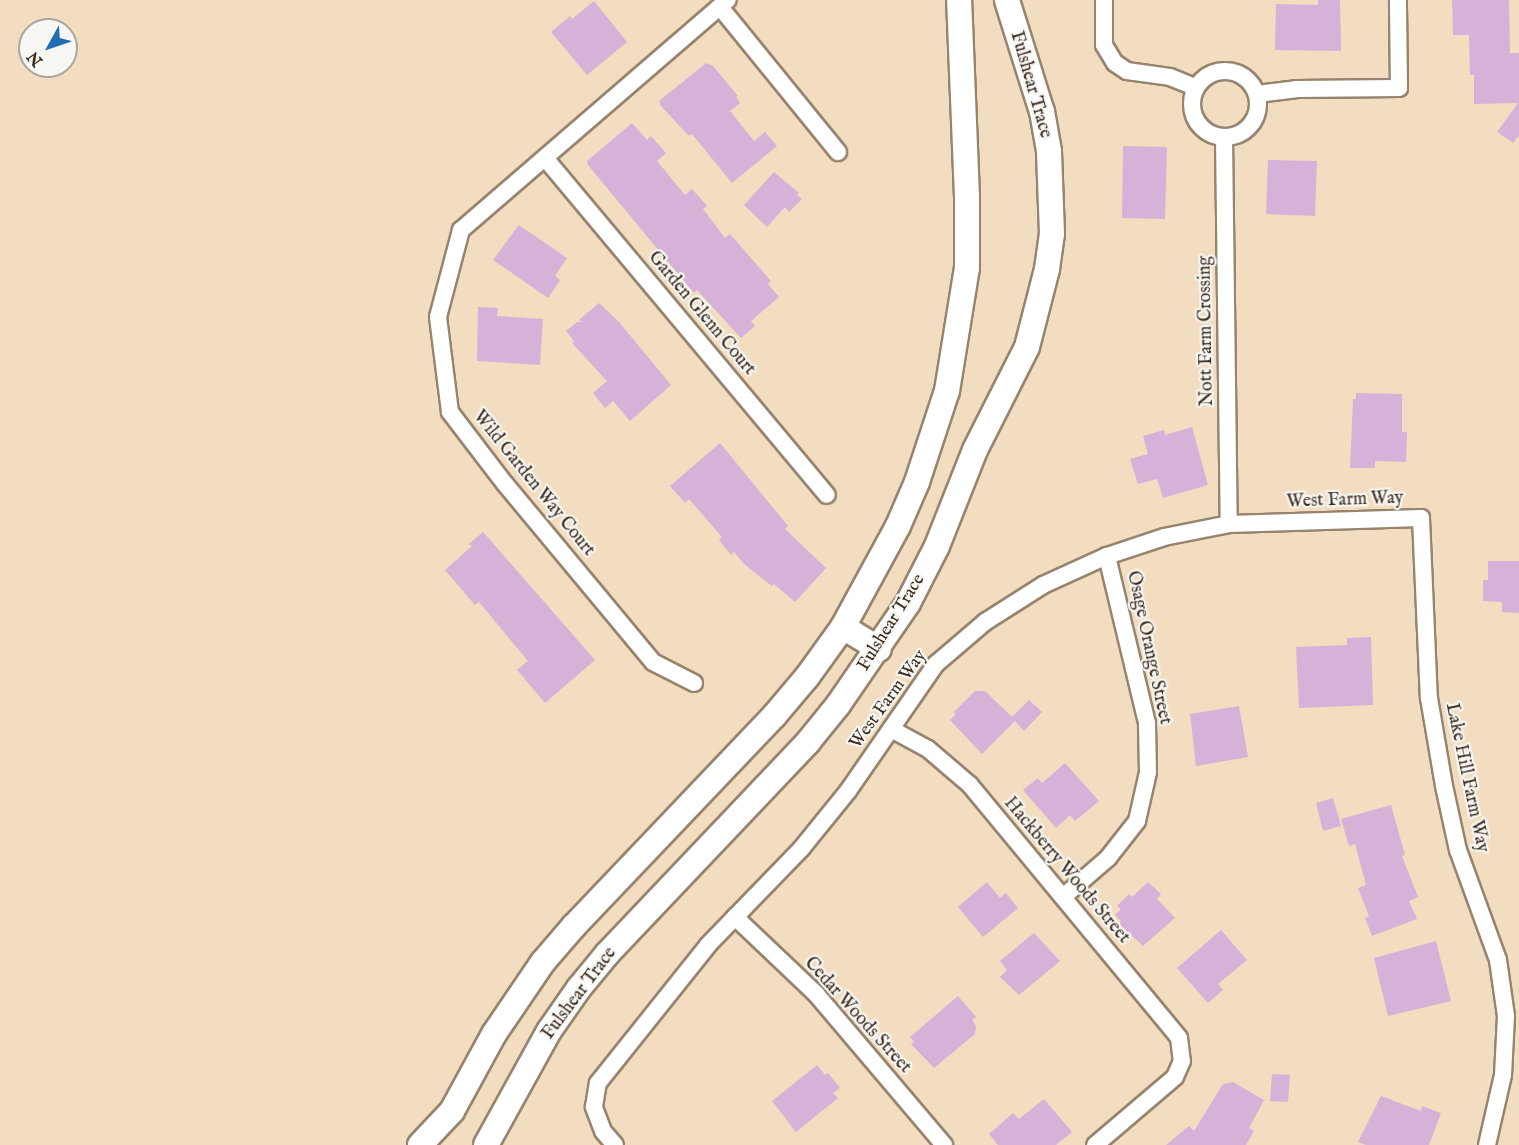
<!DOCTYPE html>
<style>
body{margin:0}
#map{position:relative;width:1519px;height:1145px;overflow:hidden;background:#f2ddc0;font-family:"IM FELL English",serif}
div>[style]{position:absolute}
.building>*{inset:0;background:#d6b1d8}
.roads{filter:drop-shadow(2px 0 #96846f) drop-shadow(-2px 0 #96846f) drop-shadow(0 2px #96846f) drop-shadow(0 -2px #96846f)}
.street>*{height:16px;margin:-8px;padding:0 8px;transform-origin:8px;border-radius:8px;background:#fff}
.street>.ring{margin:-8px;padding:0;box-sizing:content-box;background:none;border:16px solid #fff;border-radius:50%}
.secondary>*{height:24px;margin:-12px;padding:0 12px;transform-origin:12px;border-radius:12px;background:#fff}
span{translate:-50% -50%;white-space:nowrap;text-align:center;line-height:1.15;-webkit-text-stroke:4.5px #f6f6f2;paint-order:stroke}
.street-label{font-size:18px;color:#3b2a1e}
.north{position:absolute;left:18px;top:18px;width:60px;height:60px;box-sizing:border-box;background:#f6f6f2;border:2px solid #aba49d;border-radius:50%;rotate:230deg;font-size:16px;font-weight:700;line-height:24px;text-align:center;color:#3b2a1e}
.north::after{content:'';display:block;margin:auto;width:21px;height:27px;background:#1f6fb2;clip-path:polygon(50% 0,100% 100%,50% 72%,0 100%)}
</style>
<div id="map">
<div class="building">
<i style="clip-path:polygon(1318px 0,1340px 0,1341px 51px,1275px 50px,1276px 4px,1318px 5px)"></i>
<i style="clip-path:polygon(1452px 0,1509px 0,1510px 53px,1519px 53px,1519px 135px,1513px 143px,1497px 132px,1518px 103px,1474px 104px,1474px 75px,1470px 75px,1469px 35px,1453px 35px)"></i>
<i style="clip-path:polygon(594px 1px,627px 42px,587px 75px,551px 32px,570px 16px,572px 19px)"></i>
<i style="clip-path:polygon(706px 63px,713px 66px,738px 96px,736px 97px,740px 103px,730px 111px,754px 141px,765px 132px,777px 146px,732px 183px,692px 134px,689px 136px,661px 106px,659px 101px)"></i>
<i style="clip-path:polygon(632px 123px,647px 140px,651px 136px,666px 153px,657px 161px,685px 195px,692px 189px,707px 206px,703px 209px,725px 238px,730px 234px,771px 281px,768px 284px,779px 297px,751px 321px,755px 326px,741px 338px,697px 290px,694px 293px,684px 281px,588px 165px,587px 161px)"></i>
<i style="clip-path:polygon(1123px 146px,1167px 147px,1165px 219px,1122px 218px)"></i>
<i style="clip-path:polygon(1268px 160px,1317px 161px,1315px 216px,1266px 214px)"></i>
<i style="clip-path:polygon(774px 172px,799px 193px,797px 195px,802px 199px,789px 212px,785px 207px,767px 227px,744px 205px)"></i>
<i style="clip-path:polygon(519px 225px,567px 258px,555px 276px,560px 280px,548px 298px,493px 260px)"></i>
<i style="clip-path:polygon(599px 303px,619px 322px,671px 385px,630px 421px,613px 401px,605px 408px,593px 393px,607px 381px,572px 343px,574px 341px,566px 331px,577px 322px,583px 322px,579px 320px)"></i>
<i style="clip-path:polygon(478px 307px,498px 308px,497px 316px,543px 319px,540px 365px,477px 361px)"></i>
<i style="clip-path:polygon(1356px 393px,1402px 394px,1402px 432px,1407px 432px,1406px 462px,1375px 461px,1375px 468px,1350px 468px,1353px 399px,1356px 399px)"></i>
<i style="clip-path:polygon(1192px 427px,1208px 485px,1163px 498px,1157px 479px,1138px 484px,1130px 459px,1148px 454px,1143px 436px,1164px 430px,1165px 435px)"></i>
<i style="clip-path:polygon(720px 443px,788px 526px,785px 529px,826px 568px,795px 602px,774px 584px,772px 586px,744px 564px,734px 552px,731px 555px,719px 540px,722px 537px,689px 499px,685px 503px,670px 486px)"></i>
<i style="clip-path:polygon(483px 532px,595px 660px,545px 703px,517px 670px,528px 661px,479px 602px,475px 605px,445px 570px,472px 546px,469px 544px)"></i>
<i style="clip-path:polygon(1488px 561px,1519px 561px,1519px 613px,1502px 612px,1502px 602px,1483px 601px,1483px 580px,1488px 580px)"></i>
<i style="clip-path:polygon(1371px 637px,1373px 705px,1299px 708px,1296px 647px,1347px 645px,1347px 638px)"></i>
<i style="clip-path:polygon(975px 691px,985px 691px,1012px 717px,1029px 700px,1042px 712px,1024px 731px,1015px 721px,982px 754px,950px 720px,956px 714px,954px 712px)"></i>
<i style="clip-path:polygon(1239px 706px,1248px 757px,1196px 766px,1190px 714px)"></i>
<i style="clip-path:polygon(1065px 763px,1099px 801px,1075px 821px,1070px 815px,1056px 828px,1023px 790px,1038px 778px,1042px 783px)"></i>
<i style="clip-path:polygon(1333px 798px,1341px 826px,1323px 831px,1316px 803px)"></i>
<i style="clip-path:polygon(1391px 805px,1405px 855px,1402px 856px,1418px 897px,1409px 901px,1417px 919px,1372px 936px,1365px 918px,1369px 916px,1358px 888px,1366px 885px,1355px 844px,1349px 846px,1341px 819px)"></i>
<i style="clip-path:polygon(987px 882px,1000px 898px,1006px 893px,1018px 908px,983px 937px,958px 907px)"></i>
<i style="clip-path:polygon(1148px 882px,1161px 894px,1157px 899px,1175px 918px,1143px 946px,1119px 924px,1121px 921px,1115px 915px,1121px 909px,1117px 906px,1129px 894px,1132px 897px)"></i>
<i style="clip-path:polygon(1221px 930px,1247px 960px,1218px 984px,1223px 990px,1208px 1003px,1177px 968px)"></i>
<i style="clip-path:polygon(1034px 933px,1060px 961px,1019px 995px,1000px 977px,1007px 970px,1000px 961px)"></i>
<i style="clip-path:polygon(1436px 941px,1451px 1001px,1388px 1016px,1374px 958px)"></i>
<i style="clip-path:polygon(958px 996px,976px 1017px,972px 1020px,976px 1026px,975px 1034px,934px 1068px,911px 1044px,914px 1042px,910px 1037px)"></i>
<i style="clip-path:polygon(817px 1065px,825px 1075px,828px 1073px,840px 1088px,833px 1093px,838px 1098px,796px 1132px,772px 1101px)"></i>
<i style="clip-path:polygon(1272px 1074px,1290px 1075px,1288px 1102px,1270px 1101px)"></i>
<i style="clip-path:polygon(1233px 1082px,1264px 1100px,1249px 1128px,1254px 1131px,1246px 1145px,1166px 1145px,1189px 1126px,1194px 1131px,1223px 1084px)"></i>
<i style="clip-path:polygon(1381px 1096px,1421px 1111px,1422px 1106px,1441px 1113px,1429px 1145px,1366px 1145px,1358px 1142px)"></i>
<i style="clip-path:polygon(1044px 1099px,1072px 1132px,1056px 1145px,998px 1145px,989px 1134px,1013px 1113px,1019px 1119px)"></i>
</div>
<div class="roads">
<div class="street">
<i style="left:1104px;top:0;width:45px;rotate:90deg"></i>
<i style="left:1104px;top:45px;width:21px;rotate:59deg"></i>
<i style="left:1115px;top:63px;width:14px;rotate:34deg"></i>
<i style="left:1127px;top:71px;width:43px;rotate:7.9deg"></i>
<i style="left:1170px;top:77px;width:27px;rotate:22deg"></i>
<i style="left:720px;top:7px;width:187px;rotate:50.9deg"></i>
<i class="ring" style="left:1192px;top:71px;width:50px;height:50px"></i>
<i style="left:1257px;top:94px;width:39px;rotate:-7deg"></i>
<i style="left:1296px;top:89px;width:103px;rotate:-0.6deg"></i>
<i style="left:1399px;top:88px;width:88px;rotate:-90.7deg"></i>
<i style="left:1224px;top:137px;width:387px;rotate:89.3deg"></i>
<i style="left:545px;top:158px;width:439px;rotate:50.1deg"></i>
<i style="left:694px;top:683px;width:46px;rotate:-152.9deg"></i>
<i style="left:653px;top:662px;width:231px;rotate:-129.7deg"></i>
<i style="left:505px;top:484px;width:91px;rotate:-127.4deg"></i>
<i style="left:450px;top:412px;width:96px;rotate:-97.2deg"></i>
<i style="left:438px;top:317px;width:90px;rotate:-75.2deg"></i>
<i style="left:461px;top:230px;width:352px;rotate:-40.8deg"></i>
<i style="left:891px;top:729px;width:42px;rotate:28.4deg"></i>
<i style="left:928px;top:749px;width:55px;rotate:40.6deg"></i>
<i style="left:970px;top:785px;width:328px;rotate:50.4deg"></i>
<i style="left:1179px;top:1038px;width:23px;rotate:83deg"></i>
<i style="left:1182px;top:1061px;width:17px;rotate:114deg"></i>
<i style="left:1175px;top:1077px;width:105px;rotate:139.6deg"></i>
<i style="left:1063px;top:897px;width:60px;rotate:-40.9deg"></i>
<i style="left:1108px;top:858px;width:47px;rotate:-51.9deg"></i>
<i style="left:1137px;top:821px;width:50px;rotate:-77.3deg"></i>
<i style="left:1148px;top:772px;width:49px;rotate:-91.2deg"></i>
<i style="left:1147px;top:723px;width:172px;rotate:-103.5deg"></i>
<i style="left:735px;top:917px;width:112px;rotate:43.5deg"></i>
<i style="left:816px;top:994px;width:198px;rotate:49.7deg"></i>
<i style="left:615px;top:1145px;width:18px;rotate:-131deg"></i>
<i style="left:603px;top:1131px;width:26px;rotate:-111deg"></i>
<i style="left:594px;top:1107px;width:24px;rotate:-81deg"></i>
<i style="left:598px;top:1083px;width:176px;rotate:-51.4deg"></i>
<i style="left:708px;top:945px;width:134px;rotate:-45.9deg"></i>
<i style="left:801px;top:849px;width:75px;rotate:-51deg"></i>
<i style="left:848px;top:791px;width:155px;rotate:-55.3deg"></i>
<i style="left:936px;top:664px;width:65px;rotate:-40.6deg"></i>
<i style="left:985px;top:622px;width:69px;rotate:-32.5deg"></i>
<i style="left:1043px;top:585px;width:70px;rotate:-24.4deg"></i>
<i style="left:1107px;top:556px;width:60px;rotate:-18.4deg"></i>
<i style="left:1164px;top:537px;width:66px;rotate:-11.3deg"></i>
<i style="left:1229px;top:524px;width:192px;rotate:-1.8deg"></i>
<i style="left:1421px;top:518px;width:180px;rotate:87.5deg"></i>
<i style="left:1429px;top:698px;width:89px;rotate:80.3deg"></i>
<i style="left:1444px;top:786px;width:66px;rotate:77.7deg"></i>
<i style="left:1458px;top:850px;width:117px;rotate:70deg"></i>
<i style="left:1498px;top:960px;width:57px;rotate:81.9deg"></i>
<i style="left:1506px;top:1016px;width:59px;rotate:92.9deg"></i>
<i style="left:1503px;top:1075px;width:72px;rotate:102.9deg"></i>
</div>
<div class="secondary">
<i style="left:843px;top:627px;width:42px;rotate:31.4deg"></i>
<i style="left:420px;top:1145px;width:47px;rotate:-46.7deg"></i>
<i style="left:452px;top:1111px;width:88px;rotate:-61.4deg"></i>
<i style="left:494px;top:1034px;width:87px;rotate:-55.8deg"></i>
<i style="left:543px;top:962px;width:48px;rotate:-49.3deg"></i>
<i style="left:574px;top:926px;width:290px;rotate:-46.4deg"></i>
<i style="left:774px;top:716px;width:51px;rotate:-49.8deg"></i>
<i style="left:807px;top:677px;width:62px;rotate:-54.2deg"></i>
<i style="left:843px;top:627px;width:115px;rotate:-61.4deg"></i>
<i style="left:898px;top:526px;width:48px;rotate:-66.6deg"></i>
<i style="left:917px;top:482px;width:96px;rotate:-71.8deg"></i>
<i style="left:947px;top:391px;width:125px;rotate:-80.8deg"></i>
<i style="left:967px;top:268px;width:71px;rotate:-90deg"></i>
<i style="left:967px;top:197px;width:197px;rotate:-92.3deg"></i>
<i style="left:486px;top:1145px;width:130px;rotate:-61.1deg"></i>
<i style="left:549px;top:1031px;width:52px;rotate:-55.1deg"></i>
<i style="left:579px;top:988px;width:44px;rotate:-50.5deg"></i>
<i style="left:607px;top:954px;width:292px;rotate:-46.5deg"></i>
<i style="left:808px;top:742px;width:48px;rotate:-51deg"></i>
<i style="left:838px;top:705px;width:124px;rotate:-55.5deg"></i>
<i style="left:908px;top:603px;width:64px;rotate:-63deg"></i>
<i style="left:937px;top:546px;width:103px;rotate:-68.4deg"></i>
<i style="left:975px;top:450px;width:115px;rotate:-63.2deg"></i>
<i style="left:1027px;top:347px;width:81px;rotate:-75.6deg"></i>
<i style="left:1047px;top:269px;width:35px;rotate:-82deg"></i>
<i style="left:1052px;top:234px;width:83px;rotate:-92.1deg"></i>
<i style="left:1049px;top:151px;width:40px;rotate:-100deg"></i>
<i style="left:1042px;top:112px;width:117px;rotate:-107.4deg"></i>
</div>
</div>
<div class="street-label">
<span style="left:1030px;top:85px;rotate:74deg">Fulshear Trace</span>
<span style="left:701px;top:314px;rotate:50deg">Garden Glenn Court</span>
<span style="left:1207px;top:331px;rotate:-91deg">Nott Farm Crossing</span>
<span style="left:533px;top:484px;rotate:51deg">Wild Garden Way Court</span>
<span style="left:1345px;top:501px;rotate:-2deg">West Farm Way</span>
<span style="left:892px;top:623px;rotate:-58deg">Fulshear Trace</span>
<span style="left:1148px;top:648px;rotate:78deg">Osage Orange Street</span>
<span style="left:889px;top:700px;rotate:-54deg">West Farm Way</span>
<span style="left:1466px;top:778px;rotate:78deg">Lake Hill Farm Way</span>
<span style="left:1066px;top:871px;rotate:50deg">Hackberry Woods Street</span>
<span style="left:580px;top:994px;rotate:-53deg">Fulshear Trace</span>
<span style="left:857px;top:1016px;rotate:48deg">Cedar Woods Street</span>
</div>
<div class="north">N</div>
</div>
